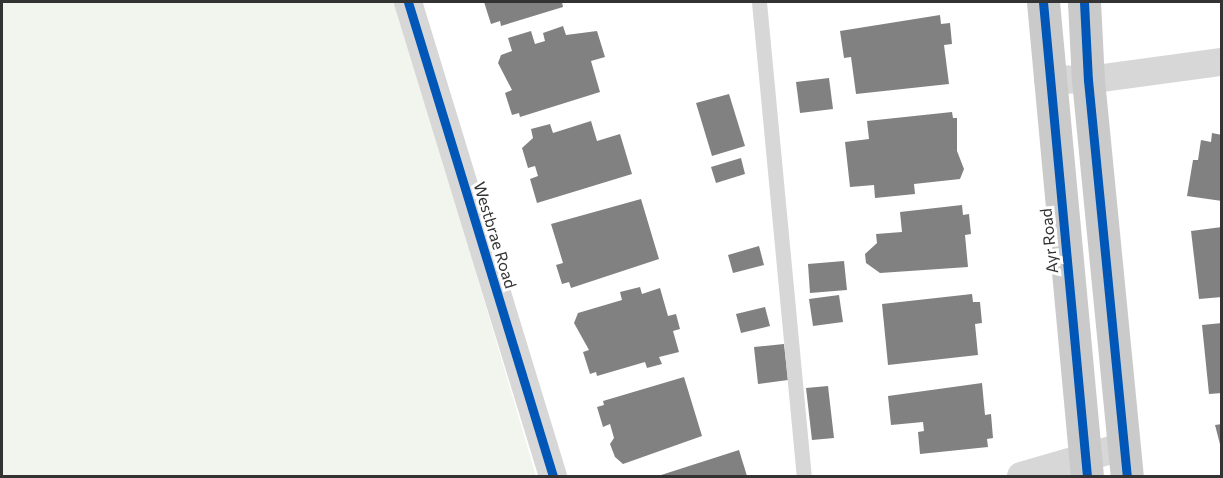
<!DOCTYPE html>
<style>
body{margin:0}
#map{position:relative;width:1223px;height:478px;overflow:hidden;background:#fff;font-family:Commissioner,sans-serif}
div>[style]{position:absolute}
.green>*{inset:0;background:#f1f5ed}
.building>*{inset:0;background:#818181}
.service>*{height:15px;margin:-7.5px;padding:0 7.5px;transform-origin:7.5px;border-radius:7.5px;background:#d7d7d7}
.minor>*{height:28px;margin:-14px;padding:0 14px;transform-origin:14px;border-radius:14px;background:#d7d7d7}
.primary>*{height:33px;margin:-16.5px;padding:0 16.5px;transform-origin:16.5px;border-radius:16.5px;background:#cacaca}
.cycleway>*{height:9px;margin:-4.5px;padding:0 4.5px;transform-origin:4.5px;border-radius:4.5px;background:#0057b8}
span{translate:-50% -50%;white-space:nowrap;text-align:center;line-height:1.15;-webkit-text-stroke:6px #fff;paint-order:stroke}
.street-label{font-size:16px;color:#333}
.frame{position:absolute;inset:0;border:3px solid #333;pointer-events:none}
</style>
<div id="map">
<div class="green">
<i style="clip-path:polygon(2px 2px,396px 2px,536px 476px,2px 476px)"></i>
</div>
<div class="building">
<i style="clip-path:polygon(484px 2px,562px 2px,563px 7px,501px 26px,500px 21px,491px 24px)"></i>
<i style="clip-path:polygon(940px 15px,941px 24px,950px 23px,952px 44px,944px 45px,949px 84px,856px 94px,851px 57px,844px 58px,840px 31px)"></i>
<i style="clip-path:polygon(563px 26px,566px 35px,597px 31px,605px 57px,591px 61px,600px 92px,520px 117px,519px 113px,512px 115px,505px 93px,512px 90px,498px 63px,501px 55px,512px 51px,508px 38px,531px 31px,535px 44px,545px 41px,543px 33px)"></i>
<i style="clip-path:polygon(829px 78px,833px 109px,800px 113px,796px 82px)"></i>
<i style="clip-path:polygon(729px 94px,745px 146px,712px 156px,696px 103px)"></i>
<i style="clip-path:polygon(952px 112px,953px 118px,957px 118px,957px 151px,964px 169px,960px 179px,914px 184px,915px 194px,875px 198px,874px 185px,850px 187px,845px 142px,869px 139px,867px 121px)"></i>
<i style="clip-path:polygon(591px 121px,597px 141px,620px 134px,632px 174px,537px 203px,530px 179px,538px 176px,535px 166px,528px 168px,522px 148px,533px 138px,531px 129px,550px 124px,553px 133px)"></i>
<i style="clip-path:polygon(1212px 133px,1222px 135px,1222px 201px,1187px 196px,1193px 160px,1198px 160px,1201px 140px,1211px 142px)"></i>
<i style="clip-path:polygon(741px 158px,745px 174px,716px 183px,711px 167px)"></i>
<i style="clip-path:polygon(641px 199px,659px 259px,571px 288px,569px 282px,562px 284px,556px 265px,563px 263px,551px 224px)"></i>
<i style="clip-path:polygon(962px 205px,963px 215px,969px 214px,971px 234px,965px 235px,968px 267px,880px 273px,866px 263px,865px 254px,877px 243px,876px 234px,902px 232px,900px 212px)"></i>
<i style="clip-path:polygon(1222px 227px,1222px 297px,1199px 299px,1191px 231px)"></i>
<i style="clip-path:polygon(759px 246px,764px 265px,733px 273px,728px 255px)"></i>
<i style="clip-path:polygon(844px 261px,847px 290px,810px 293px,808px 264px)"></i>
<i style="clip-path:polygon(640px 287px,642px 294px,660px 288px,668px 316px,676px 314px,680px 329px,673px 331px,679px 352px,659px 357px,662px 364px,647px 368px,645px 362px,597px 376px,596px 372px,590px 374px,583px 352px,589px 350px,574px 323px,578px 313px,622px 300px,620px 292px)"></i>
<i style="clip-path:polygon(972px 294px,973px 302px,980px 302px,982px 323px,975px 324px,978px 355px,888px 365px,882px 304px)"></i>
<i style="clip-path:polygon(839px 295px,843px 322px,813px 326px,809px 299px)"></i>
<i style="clip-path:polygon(765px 307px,770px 326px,741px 333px,736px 314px)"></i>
<i style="clip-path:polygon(1222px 323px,1222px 393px,1209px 394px,1202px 325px)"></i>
<i style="clip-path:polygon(784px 344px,788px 380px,758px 384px,754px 347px)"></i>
<i style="clip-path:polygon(684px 377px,702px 436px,623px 464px,615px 457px,610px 444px,614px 438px,610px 424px,603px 427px,597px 407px,604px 405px,603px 401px)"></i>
<i style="clip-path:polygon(982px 383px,985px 415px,991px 414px,993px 438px,987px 439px,988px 447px,920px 454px,918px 432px,924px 431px,923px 422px,891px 425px,888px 396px)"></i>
<i style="clip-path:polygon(828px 386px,834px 438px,812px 440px,806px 388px)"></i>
<i style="clip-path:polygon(1222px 424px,1222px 448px,1221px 448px,1215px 425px)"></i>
<i style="clip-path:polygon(739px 450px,747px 476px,658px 476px)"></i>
</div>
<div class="service">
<i style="left:759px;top:2px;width:476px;rotate:84.6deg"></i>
</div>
<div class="minor">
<i style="left:408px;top:2px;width:496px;rotate:73deg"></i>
<i style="left:1048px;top:79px;width:40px;rotate:1.4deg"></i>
<i style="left:1088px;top:80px;width:135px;rotate:-7.7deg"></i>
<i style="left:1021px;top:476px;width:108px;rotate:-16.1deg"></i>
</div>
<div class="primary">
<i style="left:1043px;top:2px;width:476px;rotate:84.7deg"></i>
<i style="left:1084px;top:2px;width:78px;rotate:87.1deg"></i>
<i style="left:1088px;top:80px;width:398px;rotate:84.4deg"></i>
</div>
<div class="cycleway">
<i style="left:408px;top:2px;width:496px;rotate:73deg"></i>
<i style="left:1043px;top:2px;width:476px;rotate:84.7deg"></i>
<i style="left:1084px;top:2px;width:78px;rotate:87.1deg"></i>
<i style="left:1088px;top:80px;width:398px;rotate:84.4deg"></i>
</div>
<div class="street-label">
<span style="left:495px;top:235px;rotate:73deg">Westbrae Road</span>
<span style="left:1049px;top:241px;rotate:-96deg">Ayr Road</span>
</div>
<div class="frame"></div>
</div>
